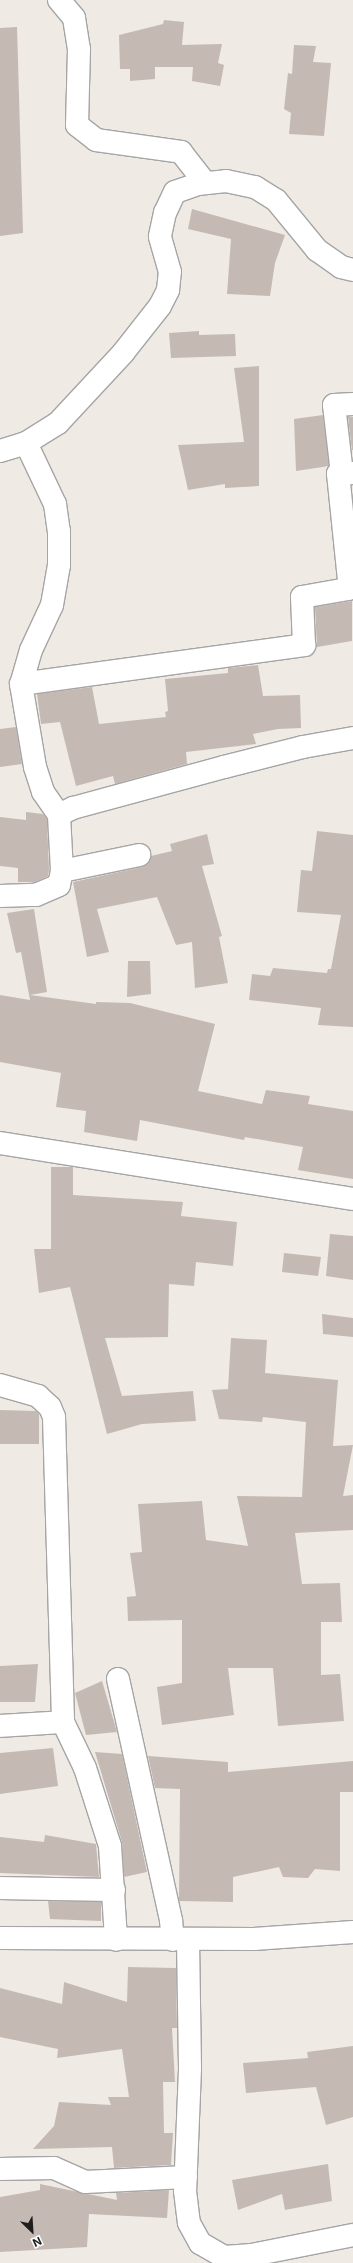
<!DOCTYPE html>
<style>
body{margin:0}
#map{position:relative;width:353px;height:2263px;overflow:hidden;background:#efeae4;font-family:Inter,sans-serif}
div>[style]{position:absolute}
.building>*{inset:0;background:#c4bab3}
.roads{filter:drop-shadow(1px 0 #a5a5a5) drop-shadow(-1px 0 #a5a5a5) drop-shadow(0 1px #a5a5a5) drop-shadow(0 -1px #a5a5a5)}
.street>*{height:22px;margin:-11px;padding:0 11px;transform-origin:11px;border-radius:11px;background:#fff}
span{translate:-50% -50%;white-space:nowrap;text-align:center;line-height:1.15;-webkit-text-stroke:3px #fff;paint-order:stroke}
.north{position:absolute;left:12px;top:2211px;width:40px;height:40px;-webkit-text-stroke:3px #fff;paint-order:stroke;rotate:155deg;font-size:11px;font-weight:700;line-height:16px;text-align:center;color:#1e1e1e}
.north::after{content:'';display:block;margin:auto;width:14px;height:18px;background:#1e1e1e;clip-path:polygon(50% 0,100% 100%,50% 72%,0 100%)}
</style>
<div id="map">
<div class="building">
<i style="clip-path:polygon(164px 20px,184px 22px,182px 45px,222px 44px,218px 63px,224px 65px,220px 86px,192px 81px,193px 67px,155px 67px,155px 79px,130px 81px,130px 69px,120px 69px,119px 35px,163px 24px)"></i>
<i style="clip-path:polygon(17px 27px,23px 233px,0 236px,0 28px)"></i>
<i style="clip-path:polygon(294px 45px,316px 46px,313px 62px,331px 63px,324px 136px,289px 134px,291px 113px,284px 109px,288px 73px,292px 74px)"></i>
<i style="clip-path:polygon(192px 209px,285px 235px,275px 263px,270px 296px,227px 294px,231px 239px,188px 229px)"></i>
<i style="clip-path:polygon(199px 331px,199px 335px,235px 334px,236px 356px,171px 358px,169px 333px)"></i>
<i style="clip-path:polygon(259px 366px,259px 486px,225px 488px,225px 484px,188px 490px,178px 445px,244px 442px,234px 368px)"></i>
<i style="clip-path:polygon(323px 415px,329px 466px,296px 471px,294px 419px)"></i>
<i style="clip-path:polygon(348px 417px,353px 417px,353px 450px,352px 450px)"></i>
<i style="clip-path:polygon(352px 601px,352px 641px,317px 647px,315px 607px)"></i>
<i style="clip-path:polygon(258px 665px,263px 696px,300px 695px,301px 728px,278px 729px,253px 734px,256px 744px,186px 752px,187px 764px,115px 784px,113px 776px,76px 786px,60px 722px,41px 724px,37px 694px,92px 687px,99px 724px,166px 717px,165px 712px,168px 711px,165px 679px,228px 673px,228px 668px)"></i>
<i style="clip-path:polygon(16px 727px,22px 764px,0 767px,0 729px)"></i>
<i style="clip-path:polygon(26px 812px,43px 814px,47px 819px,49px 870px,48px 876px,35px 882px,18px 882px,18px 868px,0 866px,0 817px,26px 820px)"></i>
<i style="clip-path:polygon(317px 831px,353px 835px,353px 1027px,318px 1025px,321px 1008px,249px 1000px,252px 974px,270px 976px,273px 968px,327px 973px,328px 969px,331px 969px,341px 915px,297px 912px,301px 870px,312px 871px)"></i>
<i style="clip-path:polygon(207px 834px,214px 864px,202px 866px,222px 936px,219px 937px,228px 983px,195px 988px,192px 942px,176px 945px,157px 897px,97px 909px,109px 952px,87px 957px,73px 882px,142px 867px,148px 864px,151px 856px,172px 851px,170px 844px)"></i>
<i style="clip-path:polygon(34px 909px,47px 992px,30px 995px,96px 1004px,96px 1002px,130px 1003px,215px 1024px,198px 1091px,262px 1104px,266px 1090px,310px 1096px,308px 1104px,353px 1111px,353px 1179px,298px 1170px,303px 1147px,245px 1137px,244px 1140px,140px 1120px,137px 1141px,84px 1132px,86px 1111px,56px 1107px,61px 1073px,0 1062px,0 995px,30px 1000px,21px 952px,16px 953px,7px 913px)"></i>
<i style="clip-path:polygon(128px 961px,150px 961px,151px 994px,127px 997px)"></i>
<i style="clip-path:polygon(51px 1167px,73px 1167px,73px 1195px,183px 1202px,181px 1216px,237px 1222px,233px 1266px,196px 1262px,194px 1286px,169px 1284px,168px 1337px,105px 1338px,122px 1396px,193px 1391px,196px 1421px,142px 1424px,107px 1434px,70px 1287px,39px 1293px,34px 1249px,51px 1249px)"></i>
<i style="clip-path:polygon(330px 1234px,353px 1236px,353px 1280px,326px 1276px)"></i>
<i style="clip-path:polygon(284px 1253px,321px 1257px,318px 1276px,282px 1272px)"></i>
<i style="clip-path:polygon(322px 1314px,353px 1318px,353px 1337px,323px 1334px)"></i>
<i style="clip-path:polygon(231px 1338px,267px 1340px,265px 1373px,338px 1380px,333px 1446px,353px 1445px,343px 1496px,353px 1495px,353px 1530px,295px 1533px,302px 1584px,340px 1583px,342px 1622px,321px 1622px,321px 1675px,340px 1674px,344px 1721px,278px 1726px,273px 1668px,228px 1668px,234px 1715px,162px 1725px,157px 1687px,182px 1683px,182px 1620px,128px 1621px,127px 1597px,136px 1596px,130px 1553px,142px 1552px,138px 1504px,202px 1501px,206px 1540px,248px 1546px,237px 1496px,302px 1497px,306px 1422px,263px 1417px,262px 1422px,219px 1419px,212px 1390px,228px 1389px)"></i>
<i style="clip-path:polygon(0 1410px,36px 1411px,39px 1414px,39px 1444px,0 1444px)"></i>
<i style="clip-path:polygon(38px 1664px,35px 1702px,0 1702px,0 1666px)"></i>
<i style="clip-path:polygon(102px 1681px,117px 1732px,86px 1735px,75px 1693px)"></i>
<i style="clip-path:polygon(53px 1748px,58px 1786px,0 1794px,0 1753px)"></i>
<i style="clip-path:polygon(95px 1752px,122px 1754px,147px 1872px,124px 1877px,122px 1842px)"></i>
<i style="clip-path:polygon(148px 1756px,228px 1762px,228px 1772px,353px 1761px,353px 1792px,340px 1792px,340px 1871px,315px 1869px,308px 1878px,283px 1877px,279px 1867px,233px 1877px,233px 1902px,179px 1901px,180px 1789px,155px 1788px)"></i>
<i style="clip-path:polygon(45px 1835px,96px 1844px,99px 1877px,0 1873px,0 1837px,44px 1842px)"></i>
<i style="clip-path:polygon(48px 1901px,101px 1902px,101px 1921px,50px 1919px)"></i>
<i style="clip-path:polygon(128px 1967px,176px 1968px,177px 2028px,172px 2028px,175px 2082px,163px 2082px,164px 2133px,173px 2133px,171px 2165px,114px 2168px,112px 2147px,33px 2149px,54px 2126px,59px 2102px,111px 2105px,108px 2097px,129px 2097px,122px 2049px,57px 2058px,58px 2049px,0 2037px,0 1988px,62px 2004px,64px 1982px,127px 2002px)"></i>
<i style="clip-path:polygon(353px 2046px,353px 2117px,326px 2125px,316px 2087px,246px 2093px,243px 2063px,308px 2058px,307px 2052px)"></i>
<i style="clip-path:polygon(328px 2164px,332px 2201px,285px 2210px,282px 2194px,238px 2210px,232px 2180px)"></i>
<i style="clip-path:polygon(40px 2184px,117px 2200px,116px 2193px,169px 2190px,167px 2218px,89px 2214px,87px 2247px,0 2252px,0 2197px,40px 2190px)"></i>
</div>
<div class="roads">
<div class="street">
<i style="left:59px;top:0;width:23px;rotate:50deg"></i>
<i style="left:74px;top:18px;width:31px;rotate:81deg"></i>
<i style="left:79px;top:49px;width:76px;rotate:91.5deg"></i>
<i style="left:77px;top:125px;width:24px;rotate:38deg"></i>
<i style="left:96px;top:140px;width:86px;rotate:8deg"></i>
<i style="left:181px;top:152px;width:39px;rotate:52deg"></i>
<i style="left:26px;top:443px;width:68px;rotate:64.6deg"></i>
<i style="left:55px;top:504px;width:27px;rotate:82deg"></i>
<i style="left:59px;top:531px;width:34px;rotate:90deg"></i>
<i style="left:59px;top:565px;width:41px;rotate:99.9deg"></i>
<i style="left:52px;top:605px;width:50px;rotate:115deg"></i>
<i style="left:31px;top:650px;width:35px;rotate:106deg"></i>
<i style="left:21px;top:684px;width:84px;rotate:80.4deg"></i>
<i style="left:35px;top:767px;width:26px;rotate:72deg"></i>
<i style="left:43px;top:792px;width:28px;rotate:55deg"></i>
<i style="left:0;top:451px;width:27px;rotate:-17deg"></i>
<i style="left:26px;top:443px;width:38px;rotate:-32deg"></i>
<i style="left:58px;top:423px;width:96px;rotate:-47.1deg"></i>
<i style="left:123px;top:353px;width:60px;rotate:-51.8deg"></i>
<i style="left:160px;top:306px;width:18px;rotate:-63deg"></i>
<i style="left:168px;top:290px;width:18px;rotate:-84deg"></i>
<i style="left:170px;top:272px;width:37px;rotate:-106deg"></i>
<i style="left:160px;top:236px;width:24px;rotate:-78deg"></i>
<i style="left:165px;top:213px;width:23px;rotate:-65deg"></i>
<i style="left:175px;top:192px;width:24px;rotate:-19deg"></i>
<i style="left:198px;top:184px;width:28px;rotate:-6deg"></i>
<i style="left:226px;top:181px;width:30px;rotate:12deg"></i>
<i style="left:255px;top:187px;width:25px;rotate:32deg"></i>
<i style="left:276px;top:200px;width:65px;rotate:50.6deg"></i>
<i style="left:317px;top:250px;width:29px;rotate:35deg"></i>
<i style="left:341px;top:267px;width:12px;rotate:14deg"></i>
<i style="left:342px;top:474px;width:69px;rotate:-96.6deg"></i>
<i style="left:334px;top:405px;width:19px;rotate:-3deg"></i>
<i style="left:21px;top:684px;width:286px;rotate:-7.8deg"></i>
<i style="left:304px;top:645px;width:48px;rotate:-92.4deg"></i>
<i style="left:302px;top:597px;width:47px;rotate:-9.9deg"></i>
<i style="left:348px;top:589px;width:9px;rotate:-84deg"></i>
<i style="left:349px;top:580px;width:107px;rotate:-95.9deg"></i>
<i style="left:338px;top:474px;width:15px;rotate:-4deg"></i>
<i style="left:62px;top:871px;width:79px;rotate:-11.7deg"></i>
<i style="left:0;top:896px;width:36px;rotate:-2deg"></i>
<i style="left:36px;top:895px;width:25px;rotate:-23deg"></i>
<i style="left:59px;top:885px;width:14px;rotate:-78deg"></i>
<i style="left:62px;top:871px;width:56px;rotate:-93.1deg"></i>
<i style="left:59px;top:815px;width:16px;rotate:-27deg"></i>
<i style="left:73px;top:808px;width:156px;rotate:-15.2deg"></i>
<i style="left:224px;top:767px;width:81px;rotate:-14.2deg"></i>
<i style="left:303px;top:747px;width:51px;rotate:-10.2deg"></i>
<i style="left:0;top:1143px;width:357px;rotate:9deg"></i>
<i style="left:0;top:1385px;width:40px;rotate:16deg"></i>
<i style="left:38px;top:1396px;width:16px;rotate:43deg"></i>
<i style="left:50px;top:1407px;width:11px;rotate:68deg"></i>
<i style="left:54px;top:1417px;width:305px;rotate:88.3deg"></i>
<i style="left:63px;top:1722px;width:51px;rotate:64.4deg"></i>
<i style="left:85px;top:1768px;width:82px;rotate:72.2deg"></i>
<i style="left:110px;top:1846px;width:94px;rotate:86.3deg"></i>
<i style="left:118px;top:1679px;width:248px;rotate:77.6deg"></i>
<i style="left:171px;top:1921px;width:19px;rotate:84deg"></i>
<i style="left:0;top:1726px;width:63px;rotate:-3.6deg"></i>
<i style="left:0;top:1888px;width:114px;rotate:1deg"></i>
<i style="left:0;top:1938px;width:254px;rotate:0.2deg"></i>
<i style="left:254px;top:1939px;width:99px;rotate:-4deg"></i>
<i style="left:188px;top:1940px;width:129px;rotate:89.1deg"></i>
<i style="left:190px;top:2069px;width:122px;rotate:92.3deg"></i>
<i style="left:185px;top:2191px;width:32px;rotate:83deg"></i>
<i style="left:189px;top:2223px;width:23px;rotate:61deg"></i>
<i style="left:200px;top:2243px;width:28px;rotate:30deg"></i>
<i style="left:224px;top:2257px;width:28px;rotate:-4deg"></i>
<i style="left:252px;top:2255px;width:103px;rotate:-11.2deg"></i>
<i style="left:0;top:2169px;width:54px;rotate:-1.1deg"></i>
<i style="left:54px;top:2168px;width:34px;rotate:24deg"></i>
<i style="left:85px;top:2182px;width:101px;rotate:-2.8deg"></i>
</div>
</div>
<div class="north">N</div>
</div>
